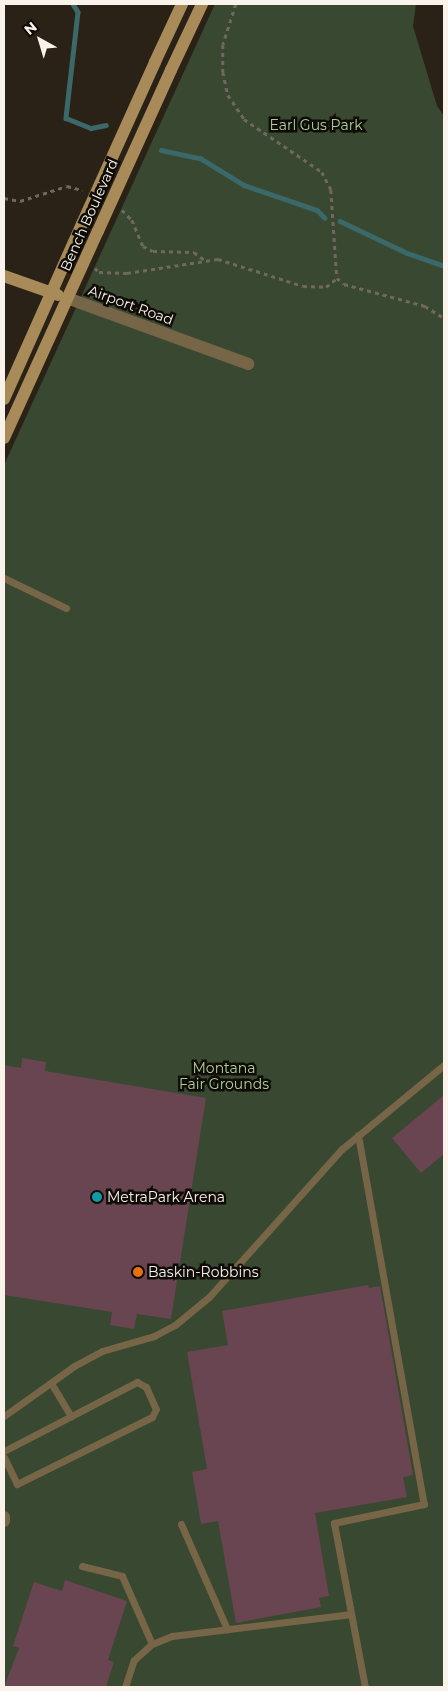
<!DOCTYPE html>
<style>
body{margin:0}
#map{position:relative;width:448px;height:1691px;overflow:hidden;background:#2a2117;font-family:Montserrat,sans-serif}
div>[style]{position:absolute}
.green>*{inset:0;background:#394830}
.stream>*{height:4.5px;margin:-2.25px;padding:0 2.25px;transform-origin:2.25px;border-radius:2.25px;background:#3b696a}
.building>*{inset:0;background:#684551}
.path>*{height:2.5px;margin-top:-1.25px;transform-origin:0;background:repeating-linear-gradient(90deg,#706860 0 4px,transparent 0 8px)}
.lane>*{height:7px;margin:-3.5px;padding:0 3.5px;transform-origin:3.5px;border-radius:3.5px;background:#776547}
.street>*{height:12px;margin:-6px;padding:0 6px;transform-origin:6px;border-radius:6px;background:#776547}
.secondary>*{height:12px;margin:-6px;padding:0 6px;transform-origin:6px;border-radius:6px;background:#a88b59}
.secondary-bridge>*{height:12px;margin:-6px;padding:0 6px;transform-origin:6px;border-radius:6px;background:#a88b59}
.dots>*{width:14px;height:14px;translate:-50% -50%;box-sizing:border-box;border:2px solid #0f0b07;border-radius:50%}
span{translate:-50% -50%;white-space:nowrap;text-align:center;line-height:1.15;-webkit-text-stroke:5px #0f0b07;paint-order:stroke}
.park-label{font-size:14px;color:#afd09a}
.street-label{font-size:14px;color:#f9f3ec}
.poi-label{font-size:14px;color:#f9f3ec}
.left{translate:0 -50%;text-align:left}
.frame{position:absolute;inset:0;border:5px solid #f9f3ec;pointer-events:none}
.north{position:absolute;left:15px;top:15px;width:50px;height:50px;-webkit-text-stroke:4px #0f0b07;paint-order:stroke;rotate:321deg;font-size:14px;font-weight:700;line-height:20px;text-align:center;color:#f9f3ec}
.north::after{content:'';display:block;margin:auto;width:18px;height:22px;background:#f9f3ec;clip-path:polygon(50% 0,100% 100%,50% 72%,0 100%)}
</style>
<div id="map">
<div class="green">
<i style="clip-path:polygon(215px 4px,416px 4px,413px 26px,437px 106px,444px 116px,444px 1687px,4px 1687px,4px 465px)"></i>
</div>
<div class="stream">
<i style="left:73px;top:4px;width:9px;rotate:58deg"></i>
<i style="left:78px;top:12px;width:107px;rotate:96.5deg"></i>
<i style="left:66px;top:118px;width:27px;rotate:22deg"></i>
<i style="left:91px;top:128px;width:15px;rotate:-11deg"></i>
<i style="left:161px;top:150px;width:40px;rotate:12deg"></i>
<i style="left:200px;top:158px;width:52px;rotate:31.5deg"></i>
<i style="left:244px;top:185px;width:77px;rotate:18.9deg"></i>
<i style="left:317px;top:210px;width:11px;rotate:45deg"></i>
<i style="left:340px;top:221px;width:74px;rotate:25.5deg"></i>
<i style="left:407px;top:253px;width:39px;rotate:19deg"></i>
</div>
<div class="building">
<i style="clip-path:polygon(22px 1058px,46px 1062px,45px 1071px,206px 1098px,171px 1319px,137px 1314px,134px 1329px,110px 1325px,112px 1312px,4px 1295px,4px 1065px,21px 1068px)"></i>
<i style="clip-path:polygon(444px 1095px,444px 1154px,421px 1173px,392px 1138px)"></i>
<i style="clip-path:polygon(368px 1285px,369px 1288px,380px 1286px,413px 1475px,403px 1477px,407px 1497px,315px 1513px,329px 1596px,319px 1598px,321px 1607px,236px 1623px,218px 1521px,201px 1524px,192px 1472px,207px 1469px,187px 1352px,228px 1345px,222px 1311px)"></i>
<i style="clip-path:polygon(65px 1580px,127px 1601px,108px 1660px,114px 1662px,106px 1687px,4px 1687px,19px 1648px,13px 1646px,34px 1582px,62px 1591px)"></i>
</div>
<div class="path">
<i style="left:236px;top:4px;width:43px;rotate:107.6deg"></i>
<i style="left:223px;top:45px;width:27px;rotate:90deg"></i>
<i style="left:223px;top:72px;width:24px;rotate:78deg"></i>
<i style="left:228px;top:95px;width:29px;rotate:56deg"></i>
<i style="left:244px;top:119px;width:94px;rotate:34.2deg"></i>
<i style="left:322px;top:172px;width:20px;rotate:63deg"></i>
<i style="left:331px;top:190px;width:88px;rotate:86.1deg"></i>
<i style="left:337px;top:278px;width:9px;rotate:41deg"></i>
<i style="left:344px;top:284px;width:84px;rotate:15.2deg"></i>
<i style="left:425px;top:306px;width:22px;rotate:32deg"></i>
<i style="left:4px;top:198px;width:16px;rotate:11deg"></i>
<i style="left:20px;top:201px;width:49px;rotate:-17.7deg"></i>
<i style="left:67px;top:186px;width:16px;rotate:15deg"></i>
<i style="left:122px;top:210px;width:14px;rotate:45deg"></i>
<i style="left:132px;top:220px;width:28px;rotate:67deg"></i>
<i style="left:143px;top:246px;width:11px;rotate:27deg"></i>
<i style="left:153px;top:251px;width:41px;rotate:1.4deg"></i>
<i style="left:194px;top:252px;width:15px;rotate:37deg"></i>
<i style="left:95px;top:268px;width:6px;rotate:45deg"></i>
<i style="left:99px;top:272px;width:28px;rotate:2deg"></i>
<i style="left:127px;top:273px;width:92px;rotate:-8.7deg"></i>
<i style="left:218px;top:259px;width:89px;rotate:17.6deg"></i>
<i style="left:303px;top:286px;width:23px;rotate:2deg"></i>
<i style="left:326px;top:287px;width:14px;rotate:-39deg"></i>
</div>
<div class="lane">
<i style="left:4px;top:578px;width:69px;rotate:25.8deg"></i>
<i style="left:358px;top:1135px;width:375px;rotate:79.9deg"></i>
<i style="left:424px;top:1504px;width:92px;rotate:168.1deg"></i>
<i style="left:334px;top:1523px;width:167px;rotate:79.3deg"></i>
<i style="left:51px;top:1383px;width:39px;rotate:59deg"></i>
<i style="left:4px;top:1416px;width:86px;rotate:-35.5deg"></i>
<i style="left:74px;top:1366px;width:32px;rotate:-28deg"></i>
<i style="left:102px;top:1351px;width:54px;rotate:-16.1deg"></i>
<i style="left:154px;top:1336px;width:24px;rotate:-28deg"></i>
<i style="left:175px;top:1325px;width:44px;rotate:-39.5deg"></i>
<i style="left:209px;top:1297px;width:199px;rotate:-48.1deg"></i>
<i style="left:342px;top:1149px;width:132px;rotate:-39.5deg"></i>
<i style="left:4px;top:1451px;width:150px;rotate:-27.4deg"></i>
<i style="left:137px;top:1382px;width:10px;rotate:29deg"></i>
<i style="left:146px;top:1387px;width:24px;rotate:66deg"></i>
<i style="left:156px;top:1409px;width:9px;rotate:117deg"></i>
<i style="left:152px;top:1417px;width:151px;rotate:153.6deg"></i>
<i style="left:17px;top:1484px;width:30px;rotate:-116deg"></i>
<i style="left:181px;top:1524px;width:115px;rotate:66.3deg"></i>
<i style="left:82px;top:1566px;width:41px;rotate:14deg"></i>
<i style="left:122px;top:1576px;width:74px;rotate:66.2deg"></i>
<i style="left:125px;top:1687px;width:28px;rotate:-72deg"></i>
<i style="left:134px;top:1660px;width:24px;rotate:-42deg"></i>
<i style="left:152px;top:1644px;width:22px;rotate:-22deg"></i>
<i style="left:172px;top:1636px;width:179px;rotate:-7deg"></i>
</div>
<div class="street">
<i style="left:67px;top:298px;width:193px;rotate:20deg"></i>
<i style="left:4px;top:1517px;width:4px;rotate:90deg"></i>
</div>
<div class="secondary">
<i style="left:155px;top:62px;width:64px;rotate:-65deg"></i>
<i style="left:171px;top:70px;width:73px;rotate:-64.8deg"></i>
<i style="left:4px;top:276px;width:57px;rotate:19.4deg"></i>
<i style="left:4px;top:399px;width:192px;rotate:-66deg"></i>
<i style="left:4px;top:438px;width:227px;rotate:-65.6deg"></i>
</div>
<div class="secondary-bridge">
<i style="left:82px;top:224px;width:178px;rotate:-65.7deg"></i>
<i style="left:98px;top:231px;width:177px;rotate:-65.6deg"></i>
</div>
<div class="dots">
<i style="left:97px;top:1197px;background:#0f9aa8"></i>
<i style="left:138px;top:1272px;background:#e8710a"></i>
</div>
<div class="park-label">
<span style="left:316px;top:125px">Earl Gus Park</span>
<span style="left:224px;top:1076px">Montana<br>Fair Grounds</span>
</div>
<div class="street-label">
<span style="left:89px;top:215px;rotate:-66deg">Bench Boulevard</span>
<span style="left:131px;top:305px;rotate:20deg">Airport Road</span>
</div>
<div class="poi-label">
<span class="left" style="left:107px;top:1197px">MetraPark Arena</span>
<span class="left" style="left:148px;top:1272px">Baskin-Robbins</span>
</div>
<div class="frame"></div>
<div class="north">N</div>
</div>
